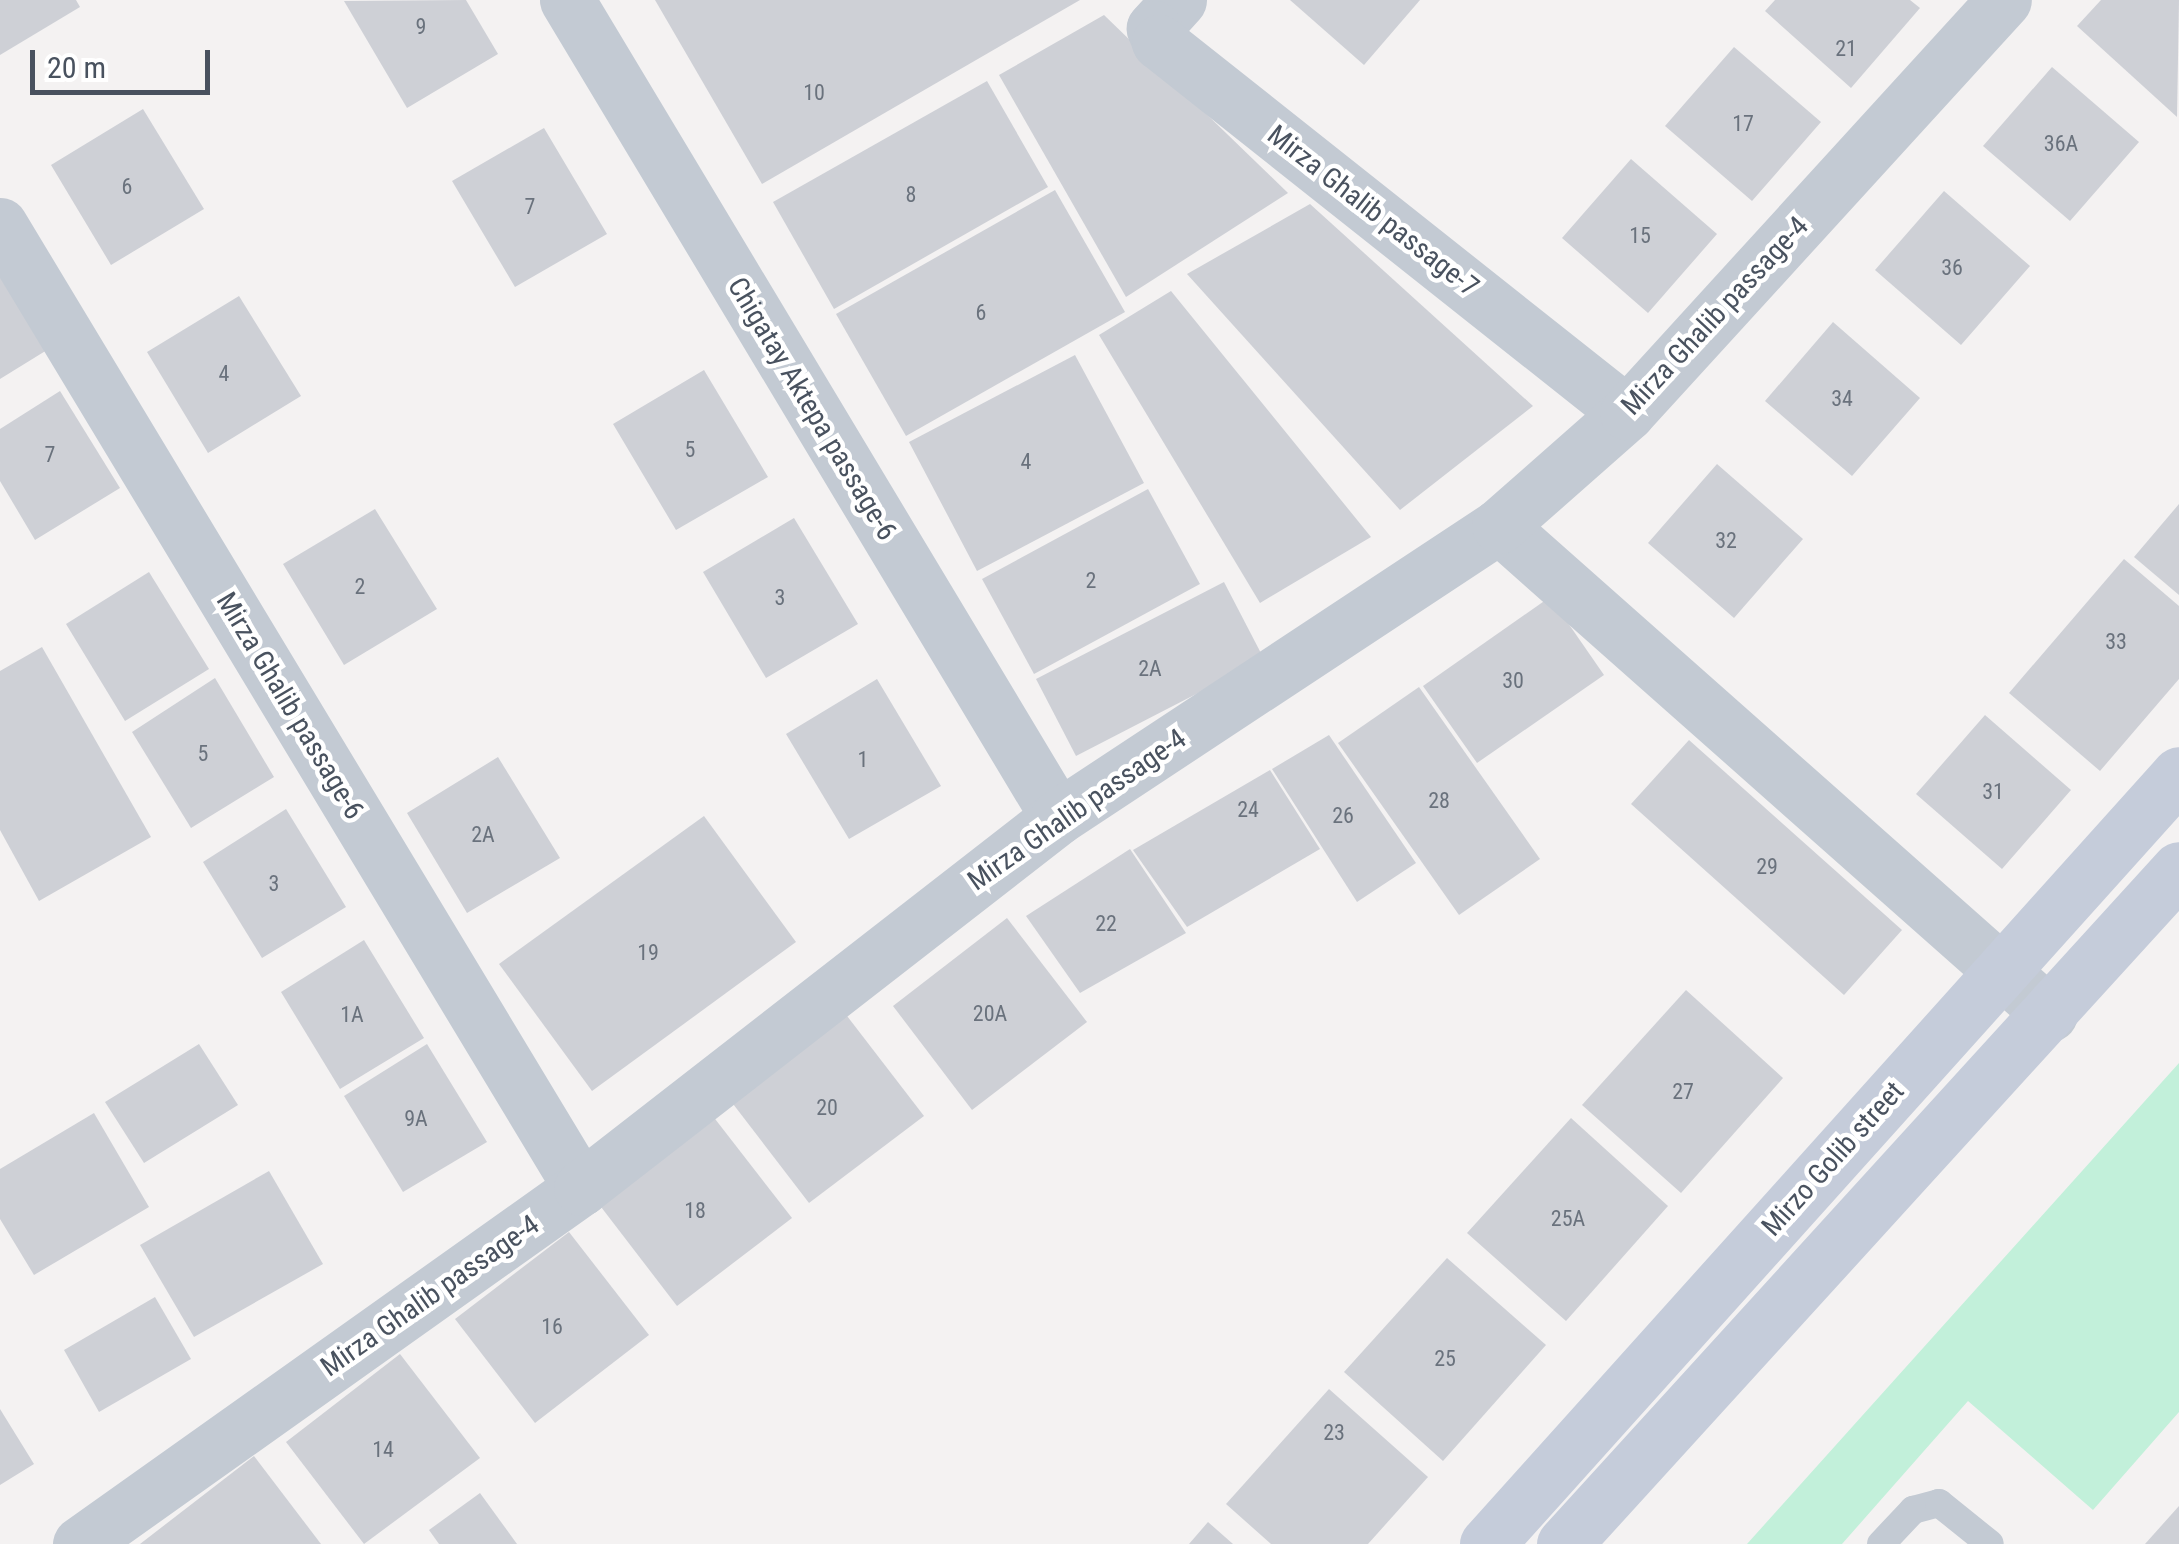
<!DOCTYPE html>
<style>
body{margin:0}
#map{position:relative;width:2179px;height:1544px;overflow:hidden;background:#f4f2f2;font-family:"Roboto Condensed",sans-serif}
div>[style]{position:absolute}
.green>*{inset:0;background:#c2f0da}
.building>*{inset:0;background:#ced0d6}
.lane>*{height:28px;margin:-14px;padding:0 14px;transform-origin:14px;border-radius:14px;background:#c3cad3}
.street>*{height:55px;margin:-27.5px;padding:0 27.5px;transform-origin:27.5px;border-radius:27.5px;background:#c3cad3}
.secondary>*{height:55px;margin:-27.5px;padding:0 27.5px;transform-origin:27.5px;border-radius:27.5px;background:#c5ccda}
span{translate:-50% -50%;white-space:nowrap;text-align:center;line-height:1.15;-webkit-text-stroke:9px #fff;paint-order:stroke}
.number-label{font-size:22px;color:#6a727d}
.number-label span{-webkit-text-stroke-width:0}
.street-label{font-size:28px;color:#49525f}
.scale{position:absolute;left:30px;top:50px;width:180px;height:45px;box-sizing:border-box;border:5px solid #49525f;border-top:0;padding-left:12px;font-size:30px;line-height:35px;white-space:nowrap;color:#49525f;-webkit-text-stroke:8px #fff;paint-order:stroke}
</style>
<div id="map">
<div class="green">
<i style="clip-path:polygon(2179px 1063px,2179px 1412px,2093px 1510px,1968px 1401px,1842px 1544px,1747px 1544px)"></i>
</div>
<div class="building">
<i style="clip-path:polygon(0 0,76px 0,80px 7px,0 55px)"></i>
<i style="clip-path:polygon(466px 0,498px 54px,407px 108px,344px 1px)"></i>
<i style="clip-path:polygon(655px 0,1080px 0,762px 184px)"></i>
<i style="clip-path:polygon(1290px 0,1420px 0,1364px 65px)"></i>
<i style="clip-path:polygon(1775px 0,1910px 0,1920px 8px,1851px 88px,1765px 11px)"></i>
<i style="clip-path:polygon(2101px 0,2179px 0,2177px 117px,2077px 26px)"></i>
<i style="clip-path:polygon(1104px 15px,1288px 193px,1126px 297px,999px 75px)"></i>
<i style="clip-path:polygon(1734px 47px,1821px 122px,1752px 201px,1665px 126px)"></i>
<i style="clip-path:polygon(2052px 67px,2139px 142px,2070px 221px,1983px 146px)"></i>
<i style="clip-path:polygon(987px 81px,1048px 187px,834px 309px,773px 202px)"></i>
<i style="clip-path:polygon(143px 109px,204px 209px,111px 265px,51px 165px)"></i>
<i style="clip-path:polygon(544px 128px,607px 234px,515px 287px,452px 181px)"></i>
<i style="clip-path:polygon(1631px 159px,1717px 234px,1648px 313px,1562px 238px)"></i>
<i style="clip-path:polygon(1055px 190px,1125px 312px,906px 436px,836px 314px)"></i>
<i style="clip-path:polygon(1944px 191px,2030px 266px,1961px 345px,1875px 270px)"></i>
<i style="clip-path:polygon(1310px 204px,1533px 406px,1400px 510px,1187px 274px)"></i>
<i style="clip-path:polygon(0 272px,47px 350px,0 379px)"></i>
<i style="clip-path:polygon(1171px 291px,1371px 537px,1260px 603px,1099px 335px)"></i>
<i style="clip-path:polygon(239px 296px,301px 396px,208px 453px,147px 352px)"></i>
<i style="clip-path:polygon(1833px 322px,1920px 398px,1852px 476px,1765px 401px)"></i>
<i style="clip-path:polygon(1075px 355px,1144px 483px,977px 571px,909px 442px)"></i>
<i style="clip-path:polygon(704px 370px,768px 477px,676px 530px,613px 424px)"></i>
<i style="clip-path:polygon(60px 391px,120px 488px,35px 540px,0 481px,0 429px)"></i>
<i style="clip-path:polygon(1717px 464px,1803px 539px,1734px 618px,1648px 543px)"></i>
<i style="clip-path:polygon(1148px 489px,1200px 584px,1034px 674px,982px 579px)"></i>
<i style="clip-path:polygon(2179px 504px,2179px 595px,2134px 557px)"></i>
<i style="clip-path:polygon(375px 509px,437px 609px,344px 665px,283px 564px)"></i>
<i style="clip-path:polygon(794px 518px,858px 624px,766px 678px,703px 572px)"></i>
<i style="clip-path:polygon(2124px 559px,2179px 606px,2179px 679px,2100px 771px,2009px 693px)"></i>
<i style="clip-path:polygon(149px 572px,209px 669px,125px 721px,66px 624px)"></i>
<i style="clip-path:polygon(1224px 582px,1264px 659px,1076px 756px,1036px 679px)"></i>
<i style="clip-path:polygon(1550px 597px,1604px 675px,1477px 763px,1423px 686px)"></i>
<i style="clip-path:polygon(42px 647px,151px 837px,39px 901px,0 830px,0 671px)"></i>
<i style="clip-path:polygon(215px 678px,274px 777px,191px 828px,132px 732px)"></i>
<i style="clip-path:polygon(877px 679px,941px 786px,849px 839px,786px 734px)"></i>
<i style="clip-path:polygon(1419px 687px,1540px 859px,1459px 915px,1338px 743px)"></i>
<i style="clip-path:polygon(1985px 715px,2071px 790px,2002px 869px,1916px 794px)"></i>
<i style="clip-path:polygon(1329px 735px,1416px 863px,1357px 902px,1272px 769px)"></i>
<i style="clip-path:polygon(1689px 740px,1902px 930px,1844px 995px,1631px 804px)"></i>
<i style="clip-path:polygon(498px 757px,560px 858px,467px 913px,407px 813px)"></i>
<i style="clip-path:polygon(1270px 770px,1320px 849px,1187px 927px,1133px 850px)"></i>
<i style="clip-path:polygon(286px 809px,346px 907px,262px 958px,203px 862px)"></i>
<i style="clip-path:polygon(704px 816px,796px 942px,592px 1091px,499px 964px)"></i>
<i style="clip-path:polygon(1130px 849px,1186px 933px,1080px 993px,1026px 916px)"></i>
<i style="clip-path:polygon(1007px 918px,1087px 1022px,972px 1110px,893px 1006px)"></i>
<i style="clip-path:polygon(364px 940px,424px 1038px,340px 1089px,281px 992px)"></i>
<i style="clip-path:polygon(1686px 990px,1783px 1078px,1681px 1193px,1582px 1105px)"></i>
<i style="clip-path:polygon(844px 1012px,924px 1116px,809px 1203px,730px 1100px)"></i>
<i style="clip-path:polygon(199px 1044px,238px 1105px,144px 1163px,105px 1102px)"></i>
<i style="clip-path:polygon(427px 1044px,487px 1142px,403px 1192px,344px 1096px)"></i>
<i style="clip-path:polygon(94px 1113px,149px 1207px,34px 1275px,0 1219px,0 1169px)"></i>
<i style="clip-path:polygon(712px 1115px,792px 1218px,677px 1306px,598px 1203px)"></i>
<i style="clip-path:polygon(1571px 1118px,1668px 1206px,1566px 1321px,1467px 1233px)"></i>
<i style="clip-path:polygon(269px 1171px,323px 1264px,194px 1337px,140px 1245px)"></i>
<i style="clip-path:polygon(569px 1232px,649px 1335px,535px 1423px,455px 1319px)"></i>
<i style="clip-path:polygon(1447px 1258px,1546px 1345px,1443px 1461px,1344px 1372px)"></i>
<i style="clip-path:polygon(155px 1297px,191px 1359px,99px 1412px,64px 1350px)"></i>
<i style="clip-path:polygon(400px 1354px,480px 1458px,364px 1544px,286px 1442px)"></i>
<i style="clip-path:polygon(1329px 1389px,1428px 1477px,1368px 1544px,1271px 1544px,1226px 1504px)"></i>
<i style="clip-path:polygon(0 1409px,34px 1464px,0 1485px)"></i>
<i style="clip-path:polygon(254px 1456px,321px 1544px,140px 1544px)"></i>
<i style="clip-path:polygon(480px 1493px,517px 1544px,439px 1544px,429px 1530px)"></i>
<i style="clip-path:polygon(2179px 1506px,2179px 1544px,2145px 1544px)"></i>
<i style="clip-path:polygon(1208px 1522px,1233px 1544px,1189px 1544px)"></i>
</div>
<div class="lane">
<i style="left:1881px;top:1544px;width:47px;rotate:-46.7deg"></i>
<i style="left:1913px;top:1510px;width:27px;rotate:-15deg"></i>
<i style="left:1939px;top:1503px;width:65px;rotate:38.8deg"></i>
</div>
<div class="street">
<i style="left:567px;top:0;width:953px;rotate:59deg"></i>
<i style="left:1179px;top:0;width:38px;rotate:132deg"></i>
<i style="left:1154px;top:28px;width:15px;rotate:70deg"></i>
<i style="left:1159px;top:42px;width:597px;rotate:38.41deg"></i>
<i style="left:0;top:225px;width:1125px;rotate:58.9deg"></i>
<i style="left:1499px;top:526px;width:736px;rotate:41.53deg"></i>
<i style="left:80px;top:1544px;width:615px;rotate:-35.4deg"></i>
<i style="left:581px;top:1188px;width:604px;rotate:-37.87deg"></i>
<i style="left:1058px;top:817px;width:528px;rotate:-33.42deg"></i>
<i style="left:1499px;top:526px;width:171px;rotate:-41.4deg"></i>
<i style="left:1627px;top:413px;width:559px;rotate:-47.61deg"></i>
</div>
<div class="secondary">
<i style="left:1487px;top:1544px;width:1035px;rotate:-48.05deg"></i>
<i style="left:1564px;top:1544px;width:913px;rotate:-47.66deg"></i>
</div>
<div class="number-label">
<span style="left:421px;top:27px">9</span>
<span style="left:1846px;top:49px">21</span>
<span style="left:814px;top:93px">10</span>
<span style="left:1743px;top:124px">17</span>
<span style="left:2061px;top:144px">36A</span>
<span style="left:127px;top:187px">6</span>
<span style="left:911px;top:195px">8</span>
<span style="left:530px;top:207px">7</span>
<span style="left:1640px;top:236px">15</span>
<span style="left:1952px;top:268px">36</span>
<span style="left:981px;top:313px">6</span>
<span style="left:224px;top:374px">4</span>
<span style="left:1842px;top:399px">34</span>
<span style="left:690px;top:450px">5</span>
<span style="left:50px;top:455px">7</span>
<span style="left:1026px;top:462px">4</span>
<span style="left:1726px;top:541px">32</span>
<span style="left:1091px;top:581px">2</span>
<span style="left:360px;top:587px">2</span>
<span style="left:780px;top:598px">3</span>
<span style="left:2116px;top:642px">33</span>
<span style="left:1150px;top:669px">2A</span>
<span style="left:1513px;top:681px">30</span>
<span style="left:203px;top:754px">5</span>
<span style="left:863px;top:760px">1</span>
<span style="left:1993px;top:792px">31</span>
<span style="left:1439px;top:801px">28</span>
<span style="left:1248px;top:810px">24</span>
<span style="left:1343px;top:816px">26</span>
<span style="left:483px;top:835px">2A</span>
<span style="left:1767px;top:867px">29</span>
<span style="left:274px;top:884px">3</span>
<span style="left:1106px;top:924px">22</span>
<span style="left:648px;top:953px">19</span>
<span style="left:990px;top:1014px">20A</span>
<span style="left:352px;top:1015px">1A</span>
<span style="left:1683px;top:1092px">27</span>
<span style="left:827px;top:1108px">20</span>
<span style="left:416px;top:1119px">9A</span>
<span style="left:695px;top:1211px">18</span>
<span style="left:1568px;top:1219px">25A</span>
<span style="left:552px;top:1327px">16</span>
<span style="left:1445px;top:1359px">25</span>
<span style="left:1334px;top:1433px">23</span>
<span style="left:383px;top:1450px">14</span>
</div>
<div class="street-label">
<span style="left:1373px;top:211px;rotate:38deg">Mirza Ghalib passage-7</span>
<span style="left:1715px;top:316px;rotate:-47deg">Mirza Ghalib passage-4</span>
<span style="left:812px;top:409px;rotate:59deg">Chigatay Aktepa passage-6</span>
<span style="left:290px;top:706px;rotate:59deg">Mirza Ghalib passage-6</span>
<span style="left:1077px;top:810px;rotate:-35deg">Mirza Ghalib passage-4</span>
<span style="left:1833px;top:1159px;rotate:-48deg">Mirzo Golib street</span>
<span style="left:430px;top:1296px;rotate:-35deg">Mirza Ghalib passage-4</span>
</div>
<div class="scale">20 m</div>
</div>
